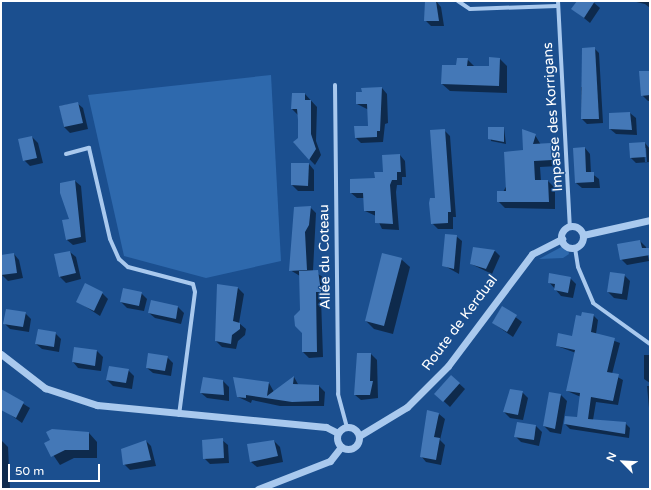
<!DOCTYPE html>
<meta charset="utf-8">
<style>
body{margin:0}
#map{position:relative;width:651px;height:490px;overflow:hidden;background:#1b4f8f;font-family:"Varela Round",sans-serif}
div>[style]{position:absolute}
.green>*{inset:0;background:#2e69ad}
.shadow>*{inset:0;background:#0007}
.building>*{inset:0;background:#4478b7}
.minor>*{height:4px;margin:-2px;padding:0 2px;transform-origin:2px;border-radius:2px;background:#a9c9ee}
.tertiary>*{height:7px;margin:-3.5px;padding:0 3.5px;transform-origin:3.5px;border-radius:3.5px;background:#a9c9ee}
.tertiary>.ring{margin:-3.5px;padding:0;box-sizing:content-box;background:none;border:7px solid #a9c9ee;border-radius:50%}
span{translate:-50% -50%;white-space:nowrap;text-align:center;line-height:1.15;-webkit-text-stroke:3px #1b4f8f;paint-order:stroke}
.street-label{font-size:14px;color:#fff}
.frame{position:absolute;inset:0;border:2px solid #fff;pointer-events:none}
.north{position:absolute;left:603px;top:442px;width:40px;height:40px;-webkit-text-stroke:3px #1b4f8f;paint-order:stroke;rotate:294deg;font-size:11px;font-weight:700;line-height:16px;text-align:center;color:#fff}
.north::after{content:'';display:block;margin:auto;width:14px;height:18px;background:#fff;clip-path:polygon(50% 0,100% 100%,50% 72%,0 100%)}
.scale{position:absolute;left:8px;top:464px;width:92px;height:18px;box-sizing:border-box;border:2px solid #fff;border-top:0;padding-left:5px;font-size:12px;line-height:14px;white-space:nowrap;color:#fff;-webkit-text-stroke:3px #1b4f8f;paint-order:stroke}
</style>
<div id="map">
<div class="green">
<i style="clip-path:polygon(271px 75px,281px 261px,206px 278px,124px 256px,88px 95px)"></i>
<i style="clip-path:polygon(567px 244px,569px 254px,563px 258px,539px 259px)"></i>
</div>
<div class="shadow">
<i style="clip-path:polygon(426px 1px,436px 1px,441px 7px,444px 26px,431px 26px,425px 20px)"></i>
<i style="clip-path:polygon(578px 1px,592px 1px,600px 8px,590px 23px,573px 9px)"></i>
<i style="clip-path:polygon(632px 1px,650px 1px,650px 8px,645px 4px)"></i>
<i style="clip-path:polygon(594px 48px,599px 53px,603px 123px,587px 124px,582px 119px,581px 87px,584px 87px)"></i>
<i style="clip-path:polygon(467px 59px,475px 67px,490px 67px,500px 59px,507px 66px,507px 93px,450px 91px,442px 84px)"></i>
<i style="clip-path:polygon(650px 72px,650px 101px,648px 101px,642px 95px)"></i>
<i style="clip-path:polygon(382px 88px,387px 94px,388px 123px,385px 124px,383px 142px,361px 143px,356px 138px,369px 127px,369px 110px,357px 104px,363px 93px)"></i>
<i style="clip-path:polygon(305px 94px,317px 107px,316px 141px,321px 155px,315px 165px,294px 143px,299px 138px,298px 115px,292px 109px)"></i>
<i style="clip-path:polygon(77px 103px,83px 108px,88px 129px,70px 133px,64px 127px,60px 106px)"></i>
<i style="clip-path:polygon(630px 113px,636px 118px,637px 135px,616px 134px,610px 129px)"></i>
<i style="clip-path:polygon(489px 128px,504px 128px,506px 144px,491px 141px)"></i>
<i style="clip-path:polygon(444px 130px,450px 136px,456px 217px,453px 217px,453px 229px,438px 229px,432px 223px)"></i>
<i style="clip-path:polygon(535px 135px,541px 145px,551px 144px,558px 151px,558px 166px,540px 167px,541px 181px,548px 181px,555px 188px,555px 209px,505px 208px,498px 201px)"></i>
<i style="clip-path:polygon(32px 137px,38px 143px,43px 163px,30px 166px,24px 160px)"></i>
<i style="clip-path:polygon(evenodd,645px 143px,650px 149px,650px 162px,636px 163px,630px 157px,645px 143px,644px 148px,646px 148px,647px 162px,645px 162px,644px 148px)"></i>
<i style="clip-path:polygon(585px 148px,590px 154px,591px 173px,599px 179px,600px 188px,582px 188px,576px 183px)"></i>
<i style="clip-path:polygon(400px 155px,405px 161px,406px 177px,402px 177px,402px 185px,397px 185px,396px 192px,399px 230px,382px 229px,376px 216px,365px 211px,365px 198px,357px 198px,351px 193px,376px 179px)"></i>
<i style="clip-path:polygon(309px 164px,314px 170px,314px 191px,298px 191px,292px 185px)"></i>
<i style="clip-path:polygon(75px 181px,81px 186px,86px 242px,73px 245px,67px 240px)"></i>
<i style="clip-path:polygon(310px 207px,316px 213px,313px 271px,323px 277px,326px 298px,321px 298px,323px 357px,309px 358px,303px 352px,300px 276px,290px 270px)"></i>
<i style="clip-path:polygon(456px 236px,462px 241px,459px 274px,443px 265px)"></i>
<i style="clip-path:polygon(640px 241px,646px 247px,649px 261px,627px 265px,621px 259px)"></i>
<i style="clip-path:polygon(474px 248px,495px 251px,500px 256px,492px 274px,471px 264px)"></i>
<i style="clip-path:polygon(70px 252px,76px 257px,81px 279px,66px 283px,60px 277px,55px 255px)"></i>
<i style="clip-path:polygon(14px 254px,19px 260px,23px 278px,8px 281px,2px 275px,1px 256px)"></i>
<i style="clip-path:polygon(401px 259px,410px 267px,393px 334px,374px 329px,366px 321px)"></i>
<i style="clip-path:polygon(624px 275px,630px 281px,627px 300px,614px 298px,608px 292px)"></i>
<i style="clip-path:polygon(570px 278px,576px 284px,573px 298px,561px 296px,549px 282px)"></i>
<i style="clip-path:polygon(218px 285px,238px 288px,244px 294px,239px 323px,246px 329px,245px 335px,238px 341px,236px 349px,222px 347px,216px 341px)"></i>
<i style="clip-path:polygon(102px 293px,108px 299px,100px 316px,77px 301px)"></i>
<i style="clip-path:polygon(141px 293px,147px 299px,144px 311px,127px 308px,121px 302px)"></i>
<i style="clip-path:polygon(178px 307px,184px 313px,181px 324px,155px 318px,149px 313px)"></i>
<i style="clip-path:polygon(502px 307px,522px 322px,513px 337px,493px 323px)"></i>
<i style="clip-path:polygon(25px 313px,31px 319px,29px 332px,10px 329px,4px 323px)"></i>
<i style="clip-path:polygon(593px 315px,598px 320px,596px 334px,620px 343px,612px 374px,623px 380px,618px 405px,596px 402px,593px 420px,625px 423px,630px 428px,629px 438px,570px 429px,565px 424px,577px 419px,581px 397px,567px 391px,576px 353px,557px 346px,573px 337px,582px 317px)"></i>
<i style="clip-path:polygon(55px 333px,61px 339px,59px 352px,42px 349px,36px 344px)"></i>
<i style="clip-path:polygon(75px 348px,97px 351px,103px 357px,101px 371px,78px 368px,73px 362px)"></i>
<i style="clip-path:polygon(371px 354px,377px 360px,378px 398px,361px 400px,355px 395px)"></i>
<i style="clip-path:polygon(644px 355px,650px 355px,650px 383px,644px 379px)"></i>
<i style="clip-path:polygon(167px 357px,173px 363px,171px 376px,153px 373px,147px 368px)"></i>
<i style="clip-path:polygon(128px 370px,134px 376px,132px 389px,113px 386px,107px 380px)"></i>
<i style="clip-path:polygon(451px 376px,465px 389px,450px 407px,436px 394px)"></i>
<i style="clip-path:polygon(294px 377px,299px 386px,319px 386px,325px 392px,324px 406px,280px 406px,252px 400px,251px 403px,238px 397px,269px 383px,274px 392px)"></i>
<i style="clip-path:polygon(223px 381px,229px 387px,229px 401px,207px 398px,201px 393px)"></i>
<i style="clip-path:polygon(647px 386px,650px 386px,650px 409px,649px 408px)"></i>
<i style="clip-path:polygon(1px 390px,30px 408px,22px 423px,1px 408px)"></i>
<i style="clip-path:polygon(522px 392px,528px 398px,523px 420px,510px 418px,504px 412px)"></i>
<i style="clip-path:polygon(561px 395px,567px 401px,561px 434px,550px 432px,544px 426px)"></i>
<i style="clip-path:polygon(439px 414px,445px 419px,440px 440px,445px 445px,441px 465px,426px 462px,421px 456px)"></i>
<i style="clip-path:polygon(518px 423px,536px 426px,542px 432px,539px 446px,521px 442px,515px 436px)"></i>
<i style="clip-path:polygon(89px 433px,97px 442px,97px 458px,74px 458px,60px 465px,45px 443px)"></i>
<i style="clip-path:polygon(1px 440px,8px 447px,10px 489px,1px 489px)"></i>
<i style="clip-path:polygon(222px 440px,228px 445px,229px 463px,210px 464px,204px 458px)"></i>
<i style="clip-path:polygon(146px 441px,151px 446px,156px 466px,130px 470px,124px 464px)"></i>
<i style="clip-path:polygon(274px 441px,280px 447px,283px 462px,257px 467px,251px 462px)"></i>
</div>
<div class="building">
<i style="clip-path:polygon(425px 1px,436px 1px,439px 21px,424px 21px)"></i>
<i style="clip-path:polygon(577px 1px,595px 1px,584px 18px,571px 9px)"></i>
<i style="clip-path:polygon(595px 47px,599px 119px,581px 119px,582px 48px)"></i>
<i style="clip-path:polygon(489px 57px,500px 58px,499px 86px,441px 84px,442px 65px,456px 65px,457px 58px,468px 58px,467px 66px,489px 66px)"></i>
<i style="clip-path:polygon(639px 71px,650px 71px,650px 95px,641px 96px)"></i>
<i style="clip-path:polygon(382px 87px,380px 131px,377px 131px,377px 137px,355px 138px,354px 126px,368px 126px,367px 104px,356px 104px,356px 92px,362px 92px,361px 88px)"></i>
<i style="clip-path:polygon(292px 93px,305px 93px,305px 100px,311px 100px,311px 134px,316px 149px,309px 160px,293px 142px,298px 138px,298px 120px,297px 109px,291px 109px)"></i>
<i style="clip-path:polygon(78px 102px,83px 123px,64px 127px,59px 106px)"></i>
<i style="clip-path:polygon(630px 112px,632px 130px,609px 129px,609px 113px)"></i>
<i style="clip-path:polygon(488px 127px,504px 127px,504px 142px,488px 139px)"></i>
<i style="clip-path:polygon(445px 129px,451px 212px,448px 212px,448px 223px,431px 224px,429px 203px,430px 198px,435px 198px,430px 130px)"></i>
<i style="clip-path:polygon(522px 129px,536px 134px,533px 144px,551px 143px,552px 160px,534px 161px,535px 180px,548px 180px,549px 202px,497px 202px,497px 191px,506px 191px,504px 152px,523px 150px)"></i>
<i style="clip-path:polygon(32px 136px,37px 158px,23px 161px,18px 139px)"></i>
<i style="clip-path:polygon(645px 142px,646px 157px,630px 158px,629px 143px)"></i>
<i style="clip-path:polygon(585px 147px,586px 172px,594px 172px,594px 182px,575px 183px,573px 148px)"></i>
<i style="clip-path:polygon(400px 154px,401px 172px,397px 172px,397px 180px,392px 180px,390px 185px,393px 224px,375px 223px,375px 211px,364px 211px,363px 193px,350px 193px,350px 179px,375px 178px,374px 172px,383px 172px,382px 155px)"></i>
<i style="clip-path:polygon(291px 163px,309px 163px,308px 186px,291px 185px)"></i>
<i style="clip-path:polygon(75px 180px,81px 237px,66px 240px,62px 220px,69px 219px,60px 193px,60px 183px)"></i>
<i style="clip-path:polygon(311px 206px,309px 225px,305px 232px,307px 270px,289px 271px,294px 207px)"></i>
<i style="clip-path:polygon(445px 234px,457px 235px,454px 269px,442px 266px)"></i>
<i style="clip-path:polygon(640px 240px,642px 248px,650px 248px,650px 255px,620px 260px,617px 244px)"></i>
<i style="clip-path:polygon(473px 247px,495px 250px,486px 269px,470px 264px)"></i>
<i style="clip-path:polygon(70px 251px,76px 273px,59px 277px,54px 254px)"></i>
<i style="clip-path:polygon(14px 253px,17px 273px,1px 275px,1px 255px)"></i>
<i style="clip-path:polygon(382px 253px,402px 258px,384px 326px,365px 321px)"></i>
<i style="clip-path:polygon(318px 270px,321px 292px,316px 292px,317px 352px,302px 352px,302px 333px,295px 326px,294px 316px,300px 310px,299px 271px)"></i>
<i style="clip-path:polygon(610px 272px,625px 274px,622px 294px,607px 292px)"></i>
<i style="clip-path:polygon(549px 273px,571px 277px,568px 293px,554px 290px,555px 284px,548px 283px)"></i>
<i style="clip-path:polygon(85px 283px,103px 292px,94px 311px,76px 302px)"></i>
<i style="clip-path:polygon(217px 284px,238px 287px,233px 321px,240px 323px,240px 329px,232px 335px,231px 344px,215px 341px)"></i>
<i style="clip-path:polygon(123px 288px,142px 292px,139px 306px,120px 302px)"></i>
<i style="clip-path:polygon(151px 300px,178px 306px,176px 319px,148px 313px)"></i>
<i style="clip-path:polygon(502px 306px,517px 315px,507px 332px,492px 323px)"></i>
<i style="clip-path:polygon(6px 309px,26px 312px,23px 327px,3px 324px)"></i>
<i style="clip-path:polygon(582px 312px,594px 314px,591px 332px,615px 338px,607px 372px,619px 374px,613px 401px,591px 397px,588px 419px,626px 422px,625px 434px,564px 424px,565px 416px,577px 417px,580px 393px,566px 391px,575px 350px,556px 346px,558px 333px,572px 336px,576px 315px,581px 316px)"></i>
<i style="clip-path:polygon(38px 329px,56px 332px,54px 347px,35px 344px)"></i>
<i style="clip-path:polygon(74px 347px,97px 350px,95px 366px,72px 362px)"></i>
<i style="clip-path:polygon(148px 353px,168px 356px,165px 371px,146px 368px)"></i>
<i style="clip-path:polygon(357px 353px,371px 353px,370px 381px,373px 381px,370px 395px,354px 395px)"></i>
<i style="clip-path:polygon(109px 366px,129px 369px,126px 383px,106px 380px)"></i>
<i style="clip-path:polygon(451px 375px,460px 383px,443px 402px,434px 394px)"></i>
<i style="clip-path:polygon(294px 376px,293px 384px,319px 385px,319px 401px,292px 402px,246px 395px,246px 398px,237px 397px,233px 377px,269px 382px,267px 396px)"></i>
<i style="clip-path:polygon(203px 377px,223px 380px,224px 395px,200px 393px)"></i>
<i style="clip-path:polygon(1px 389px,24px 402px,16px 418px,1px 410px)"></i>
<i style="clip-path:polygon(510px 389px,523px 391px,518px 415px,503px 412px)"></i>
<i style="clip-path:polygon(549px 392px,561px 394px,555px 429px,543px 426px)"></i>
<i style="clip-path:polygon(427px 410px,439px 413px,434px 437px,440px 438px,436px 460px,420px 457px)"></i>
<i style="clip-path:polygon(517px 422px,536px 425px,534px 440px,514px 437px)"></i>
<i style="clip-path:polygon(52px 429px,89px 432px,89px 450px,65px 450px,51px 457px,44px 443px,50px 440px,46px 432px)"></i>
<i style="clip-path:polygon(223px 438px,224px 458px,203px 459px,202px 440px)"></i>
<i style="clip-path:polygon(146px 440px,151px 460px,123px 465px,121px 449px)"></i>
<i style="clip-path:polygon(274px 440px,278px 456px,250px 462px,247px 444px)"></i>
</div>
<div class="minor">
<i style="left:458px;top:1px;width:14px;rotate:34deg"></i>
<i style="left:470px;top:9px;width:87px;rotate:-2deg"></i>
<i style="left:558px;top:1px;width:226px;rotate:87deg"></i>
<i style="left:335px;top:85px;width:309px;rotate:89.4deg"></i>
<i style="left:338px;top:394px;width:34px;rotate:75deg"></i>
<i style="left:66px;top:154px;width:24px;rotate:-15deg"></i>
<i style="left:89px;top:148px;width:93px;rotate:77deg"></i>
<i style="left:110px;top:239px;width:22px;rotate:66deg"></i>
<i style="left:119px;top:259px;width:12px;rotate:42deg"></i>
<i style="left:128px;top:267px;width:67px;rotate:14.7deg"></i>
<i style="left:193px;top:284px;width:8px;rotate:76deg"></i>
<i style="left:195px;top:292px;width:124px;rotate:97.4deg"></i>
<i style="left:575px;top:248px;width:19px;rotate:81deg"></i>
<i style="left:578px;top:267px;width:39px;rotate:67deg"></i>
<i style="left:593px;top:303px;width:70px;rotate:35.7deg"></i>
</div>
<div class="tertiary">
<i class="ring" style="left:561px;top:226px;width:15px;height:15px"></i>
<i style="left:583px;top:235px;width:69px;rotate:-12.6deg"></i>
<i style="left:1px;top:354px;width:56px;rotate:37.7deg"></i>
<i style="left:45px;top:388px;width:55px;rotate:18.1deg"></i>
<i style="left:97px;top:405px;width:230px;rotate:5.5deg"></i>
<i style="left:326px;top:427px;width:13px;rotate:27deg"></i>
<i class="ring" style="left:337px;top:427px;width:15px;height:15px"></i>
<i style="left:359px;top:436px;width:56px;rotate:-31.1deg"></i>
<i style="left:407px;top:407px;width:58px;rotate:-45deg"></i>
<i style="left:448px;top:366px;width:140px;rotate:-53.1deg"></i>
<i style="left:532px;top:254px;width:34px;rotate:-27deg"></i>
<i style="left:258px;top:489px;width:77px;rotate:-21.3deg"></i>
<i style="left:330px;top:461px;width:18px;rotate:-52deg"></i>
</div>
<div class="street-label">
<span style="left:553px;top:117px;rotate:-94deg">Impasse des Korrigans</span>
<span style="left:325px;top:257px;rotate:-91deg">Allée du Coteau</span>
<span style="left:460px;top:323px;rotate:-53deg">Route de Kerdual</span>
</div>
<div class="frame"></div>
<div class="north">N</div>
<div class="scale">50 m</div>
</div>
